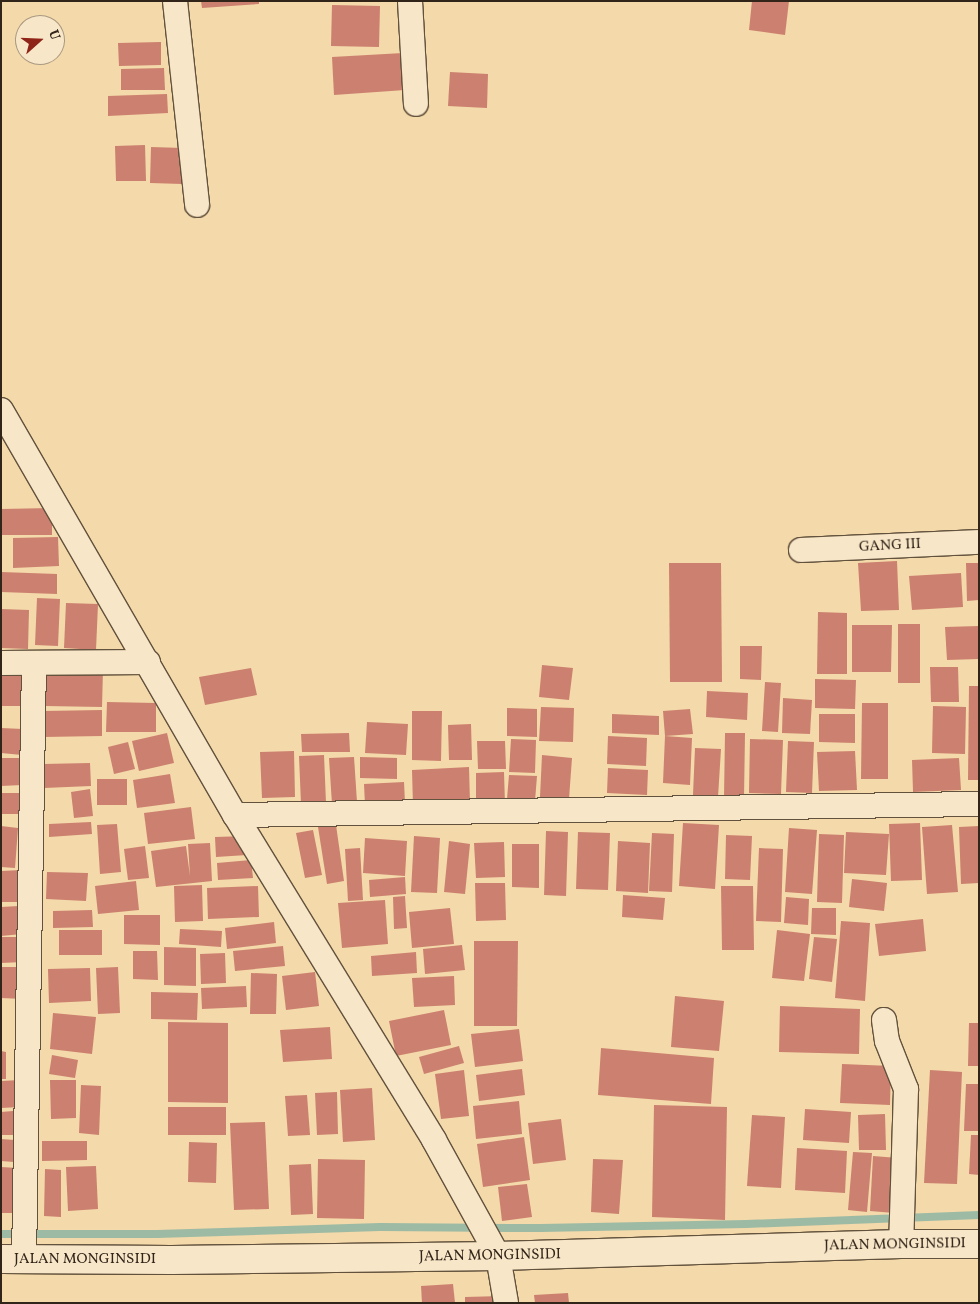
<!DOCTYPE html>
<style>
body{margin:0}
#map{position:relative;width:980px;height:1304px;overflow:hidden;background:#f4d9aa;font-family:Vollkorn,serif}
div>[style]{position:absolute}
.stream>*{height:8px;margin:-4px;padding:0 4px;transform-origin:4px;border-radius:4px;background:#9dbba4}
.building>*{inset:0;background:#cc806f}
.roads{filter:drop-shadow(1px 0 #62523d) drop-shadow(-1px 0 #62523d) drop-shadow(0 1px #62523d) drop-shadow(0 -1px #62523d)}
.street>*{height:24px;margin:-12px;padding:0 12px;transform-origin:12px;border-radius:12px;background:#f8e6c8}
.secondary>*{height:28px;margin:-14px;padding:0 14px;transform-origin:14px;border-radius:14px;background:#f8e6c8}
span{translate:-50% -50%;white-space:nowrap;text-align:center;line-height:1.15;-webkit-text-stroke:5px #f8e6c8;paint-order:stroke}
.street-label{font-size:15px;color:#312519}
.frame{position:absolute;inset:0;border:2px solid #312519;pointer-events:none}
.north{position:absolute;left:15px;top:15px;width:50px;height:50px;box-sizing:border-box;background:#f8e6c8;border:1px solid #a89982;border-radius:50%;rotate:70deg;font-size:14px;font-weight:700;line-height:20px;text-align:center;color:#312519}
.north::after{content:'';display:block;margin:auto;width:18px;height:22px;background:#8f2418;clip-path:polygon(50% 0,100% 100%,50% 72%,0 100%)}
</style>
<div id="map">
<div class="stream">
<i style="left:1px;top:1234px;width:156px"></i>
<i style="left:157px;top:1234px;width:223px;rotate:-1.8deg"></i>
<i style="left:380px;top:1227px;width:161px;rotate:0.4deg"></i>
<i style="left:541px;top:1228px;width:205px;rotate:-1.1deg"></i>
<i style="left:746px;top:1224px;width:233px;rotate:-2.2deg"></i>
</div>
<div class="building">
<i style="clip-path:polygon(201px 1px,259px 1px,259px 4px,202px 8px)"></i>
<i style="clip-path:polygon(752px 1px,789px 1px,785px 35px,749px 30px)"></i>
<i style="clip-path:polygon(332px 5px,380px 6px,379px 47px,331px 46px)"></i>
<i style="clip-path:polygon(161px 42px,161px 65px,119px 66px,118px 43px)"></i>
<i style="clip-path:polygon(403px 53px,405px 90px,334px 95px,332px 57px)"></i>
<i style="clip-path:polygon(164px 68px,165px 90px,121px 90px,121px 69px)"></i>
<i style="clip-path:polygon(450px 72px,488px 74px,487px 108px,448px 106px)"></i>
<i style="clip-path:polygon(167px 94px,168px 113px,108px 116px,108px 96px)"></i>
<i style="clip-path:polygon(145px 145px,146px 181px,116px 181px,115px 146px)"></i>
<i style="clip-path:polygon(151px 147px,183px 148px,182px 184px,150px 183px)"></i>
<i style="clip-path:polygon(52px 508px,52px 535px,1px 535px,1px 509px)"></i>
<i style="clip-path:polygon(58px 537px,59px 566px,13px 568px,13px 538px)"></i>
<i style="clip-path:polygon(897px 561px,899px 610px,861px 611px,858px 563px)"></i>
<i style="clip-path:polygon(669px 563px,721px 563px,722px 682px,670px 682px)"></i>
<i style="clip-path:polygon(966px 563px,979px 563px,979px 600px,967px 601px)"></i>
<i style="clip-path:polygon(1px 572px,57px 574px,57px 594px,1px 592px)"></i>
<i style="clip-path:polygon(961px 573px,963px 607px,912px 610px,909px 576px)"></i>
<i style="clip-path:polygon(37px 598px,60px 599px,58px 646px,35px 645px)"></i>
<i style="clip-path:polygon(66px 603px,98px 604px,96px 650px,64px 648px)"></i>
<i style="clip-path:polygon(1px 609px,29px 610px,28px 649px,1px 648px)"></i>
<i style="clip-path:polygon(818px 612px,847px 613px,847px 674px,817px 674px)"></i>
<i style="clip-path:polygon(898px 624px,920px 624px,920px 683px,898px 683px)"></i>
<i style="clip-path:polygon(852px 625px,892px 625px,891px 672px,852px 672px)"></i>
<i style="clip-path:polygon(979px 626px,979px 659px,947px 660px,945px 627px)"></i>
<i style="clip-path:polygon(740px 646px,762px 646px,761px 680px,740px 679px)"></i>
<i style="clip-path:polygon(542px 665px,573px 668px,569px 700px,539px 697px)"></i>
<i style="clip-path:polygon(930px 667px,958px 667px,959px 702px,931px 702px)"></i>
<i style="clip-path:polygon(1px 668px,22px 668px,23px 706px,1px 706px)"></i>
<i style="clip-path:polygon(46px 668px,103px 669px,102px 707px,45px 706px)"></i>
<i style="clip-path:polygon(251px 668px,257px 695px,205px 705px,199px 677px)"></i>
<i style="clip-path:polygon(815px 679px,856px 680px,855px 709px,815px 708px)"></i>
<i style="clip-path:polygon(765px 682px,781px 683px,778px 732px,762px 731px)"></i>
<i style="clip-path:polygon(969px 686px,979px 686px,979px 780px,968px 780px)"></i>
<i style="clip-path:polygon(707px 691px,748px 693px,747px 720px,706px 717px)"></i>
<i style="clip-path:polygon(783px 698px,812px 700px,810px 734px,782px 733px)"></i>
<i style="clip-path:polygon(107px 702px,156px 703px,156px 732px,106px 732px)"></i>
<i style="clip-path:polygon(862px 703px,888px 703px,888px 779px,861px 779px)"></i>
<i style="clip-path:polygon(933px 706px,966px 707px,965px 754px,932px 753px)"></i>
<i style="clip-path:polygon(541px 707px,574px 708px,573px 742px,539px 741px)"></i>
<i style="clip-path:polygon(507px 708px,537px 709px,537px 737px,507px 736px)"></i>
<i style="clip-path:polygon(690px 709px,693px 734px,665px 736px,663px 711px)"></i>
<i style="clip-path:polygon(102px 710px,102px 736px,43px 737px,43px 711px)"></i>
<i style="clip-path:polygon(412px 711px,442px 711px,441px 761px,412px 760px)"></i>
<i style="clip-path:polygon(612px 714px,659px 716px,659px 735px,612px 733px)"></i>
<i style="clip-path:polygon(819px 714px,855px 714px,855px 743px,819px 742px)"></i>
<i style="clip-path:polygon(367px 722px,408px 724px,406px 755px,365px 753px)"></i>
<i style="clip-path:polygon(471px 724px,472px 760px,449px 760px,448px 725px)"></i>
<i style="clip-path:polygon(1px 728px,23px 729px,22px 755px,1px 753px)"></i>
<i style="clip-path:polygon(167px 733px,174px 763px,139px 771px,132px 741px)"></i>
<i style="clip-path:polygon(349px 733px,350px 752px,302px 752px,301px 734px)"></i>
<i style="clip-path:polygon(725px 733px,745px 733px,744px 798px,724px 798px)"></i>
<i style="clip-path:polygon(608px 736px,647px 738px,646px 766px,607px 764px)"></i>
<i style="clip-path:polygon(665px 736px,692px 738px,690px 785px,663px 783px)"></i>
<i style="clip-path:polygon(511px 739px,536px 740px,535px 773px,509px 772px)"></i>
<i style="clip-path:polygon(750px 739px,783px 740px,781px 794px,749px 793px)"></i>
<i style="clip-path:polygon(477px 741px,505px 741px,506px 769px,478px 769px)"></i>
<i style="clip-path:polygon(788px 741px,814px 742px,812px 793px,786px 792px)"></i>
<i style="clip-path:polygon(128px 742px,135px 769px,114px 774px,108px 747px)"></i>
<i style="clip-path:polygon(695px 748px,721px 749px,718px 797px,693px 795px)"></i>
<i style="clip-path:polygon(294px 751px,295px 797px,262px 798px,260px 752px)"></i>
<i style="clip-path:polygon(855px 751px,857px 790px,819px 791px,817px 752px)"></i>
<i style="clip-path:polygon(324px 755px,326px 803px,301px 804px,299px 756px)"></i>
<i style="clip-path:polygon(542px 755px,572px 758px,569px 799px,540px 797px)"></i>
<i style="clip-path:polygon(354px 757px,357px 802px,332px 804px,329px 758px)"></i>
<i style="clip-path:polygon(360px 757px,397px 758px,397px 779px,360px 778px)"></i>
<i style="clip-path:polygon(1px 758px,21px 758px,22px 785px,1px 786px)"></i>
<i style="clip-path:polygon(959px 758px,961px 790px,913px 792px,912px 760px)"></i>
<i style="clip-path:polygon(90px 763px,91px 786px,44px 788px,43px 764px)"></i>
<i style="clip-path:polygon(469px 767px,470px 803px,413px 806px,412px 770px)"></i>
<i style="clip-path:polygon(608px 768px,648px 770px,647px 795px,607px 793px)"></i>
<i style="clip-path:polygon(504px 772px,505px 805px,476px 806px,476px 773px)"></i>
<i style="clip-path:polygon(170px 774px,175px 803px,137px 808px,133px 780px)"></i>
<i style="clip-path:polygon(509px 775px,537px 776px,535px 801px,507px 799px)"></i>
<i style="clip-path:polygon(97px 779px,127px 779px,127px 805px,97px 805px)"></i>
<i style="clip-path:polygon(404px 782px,405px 803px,365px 805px,364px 784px)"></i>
<i style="clip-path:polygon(90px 789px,93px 816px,74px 818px,71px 792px)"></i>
<i style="clip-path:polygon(1px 793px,20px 793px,20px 814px,1px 814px)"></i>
<i style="clip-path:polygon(191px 807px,195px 839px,148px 844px,144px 813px)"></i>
<i style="clip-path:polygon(91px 822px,92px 834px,49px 837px,49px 824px)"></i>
<i style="clip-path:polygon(683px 823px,719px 825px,715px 889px,679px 886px)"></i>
<i style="clip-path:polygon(920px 823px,922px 880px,891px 881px,889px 824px)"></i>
<i style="clip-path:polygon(117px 824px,121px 872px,100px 874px,97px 825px)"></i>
<i style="clip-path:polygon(336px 825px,344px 881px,327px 884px,318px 827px)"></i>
<i style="clip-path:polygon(952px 825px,958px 892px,927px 894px,922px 827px)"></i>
<i style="clip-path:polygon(1px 826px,18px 828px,15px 868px,1px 867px)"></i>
<i style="clip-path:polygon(979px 826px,979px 883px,961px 884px,959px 827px)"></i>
<i style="clip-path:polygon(789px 828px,817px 830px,812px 894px,785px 892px)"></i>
<i style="clip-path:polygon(313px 830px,322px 875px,305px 878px,296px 833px)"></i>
<i style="clip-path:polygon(546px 831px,568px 832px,566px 896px,544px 895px)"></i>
<i style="clip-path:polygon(578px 832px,610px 833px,608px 890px,576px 889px)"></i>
<i style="clip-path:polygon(846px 832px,889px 834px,886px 875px,844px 873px)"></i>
<i style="clip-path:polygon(652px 833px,674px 834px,672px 892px,649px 891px)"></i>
<i style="clip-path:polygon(819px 834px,844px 835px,842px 903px,817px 902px)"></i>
<i style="clip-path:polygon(726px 835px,752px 836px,750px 880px,725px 879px)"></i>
<i style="clip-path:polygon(246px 836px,247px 855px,216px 857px,215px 837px)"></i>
<i style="clip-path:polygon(414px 836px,440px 838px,437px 893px,411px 892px)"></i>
<i style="clip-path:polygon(365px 838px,407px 841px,405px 876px,363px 873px)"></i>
<i style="clip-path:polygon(449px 841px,470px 844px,465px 894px,444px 892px)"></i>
<i style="clip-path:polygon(618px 841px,650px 843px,648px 893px,616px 891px)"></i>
<i style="clip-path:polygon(504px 842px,505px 877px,476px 878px,474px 843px)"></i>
<i style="clip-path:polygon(210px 843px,212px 881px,156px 887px,151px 851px,186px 846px,190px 876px,188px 844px)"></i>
<i style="clip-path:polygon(512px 844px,539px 844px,539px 888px,512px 887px)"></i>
<i style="clip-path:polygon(145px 846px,149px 878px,128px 880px,124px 849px)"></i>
<i style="clip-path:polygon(360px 848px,363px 900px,348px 901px,345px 849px)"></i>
<i style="clip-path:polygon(759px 848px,783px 849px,781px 922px,756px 921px)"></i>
<i style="clip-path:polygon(251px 860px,253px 878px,218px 880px,217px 863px)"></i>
<i style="clip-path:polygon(22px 870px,23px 902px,1px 902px,1px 871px)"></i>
<i style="clip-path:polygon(47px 872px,88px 873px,86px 901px,46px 899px)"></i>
<i style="clip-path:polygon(405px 877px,406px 894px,370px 897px,369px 880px)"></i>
<i style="clip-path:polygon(852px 879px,887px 883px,884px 911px,849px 907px)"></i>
<i style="clip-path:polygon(136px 881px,139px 910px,98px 914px,95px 886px)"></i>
<i style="clip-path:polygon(475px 883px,505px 883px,506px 920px,476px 921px)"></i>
<i style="clip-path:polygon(202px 885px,203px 921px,175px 922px,174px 886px)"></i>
<i style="clip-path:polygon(258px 886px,259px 917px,208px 919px,207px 888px)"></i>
<i style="clip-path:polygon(721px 886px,753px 886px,754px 950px,722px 950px)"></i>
<i style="clip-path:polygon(623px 895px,665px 898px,663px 920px,622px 917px)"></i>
<i style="clip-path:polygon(405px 896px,407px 928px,394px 929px,393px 897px)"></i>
<i style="clip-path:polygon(786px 897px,809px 899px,808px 925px,784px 923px)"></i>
<i style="clip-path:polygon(385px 900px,388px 944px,342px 948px,338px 903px)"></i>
<i style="clip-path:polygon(19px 906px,22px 934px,1px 936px,1px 907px)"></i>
<i style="clip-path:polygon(450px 908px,454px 944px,412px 948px,409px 912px)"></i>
<i style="clip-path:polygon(812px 908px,836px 908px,836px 935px,811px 934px)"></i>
<i style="clip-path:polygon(92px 910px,93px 927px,53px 928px,53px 911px)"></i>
<i style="clip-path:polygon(124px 915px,160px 915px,160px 945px,124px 944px)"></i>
<i style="clip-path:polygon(923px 919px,926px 951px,879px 956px,875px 924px)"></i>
<i style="clip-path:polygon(841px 921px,870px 923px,865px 1001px,835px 998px)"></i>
<i style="clip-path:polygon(274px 922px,276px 943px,227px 949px,225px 928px)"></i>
<i style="clip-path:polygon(180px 929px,222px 931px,221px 947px,179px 944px)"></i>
<i style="clip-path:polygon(59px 930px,102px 930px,102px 955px,59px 955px)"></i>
<i style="clip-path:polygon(777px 930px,810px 934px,804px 981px,772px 978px)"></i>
<i style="clip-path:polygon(1px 937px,23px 937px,23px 962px,1px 963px)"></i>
<i style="clip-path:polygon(814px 937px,837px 939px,832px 982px,809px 979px)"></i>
<i style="clip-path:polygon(474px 941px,518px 941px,517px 1026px,474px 1026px)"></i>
<i style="clip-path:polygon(462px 945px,465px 970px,425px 974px,423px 949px)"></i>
<i style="clip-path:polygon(283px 946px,285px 966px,235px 971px,233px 951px)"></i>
<i style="clip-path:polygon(164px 947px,196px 948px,196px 986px,164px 985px)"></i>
<i style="clip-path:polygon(133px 951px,157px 951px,158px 980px,133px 979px)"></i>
<i style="clip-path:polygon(416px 952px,417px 973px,372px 976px,371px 956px)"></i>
<i style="clip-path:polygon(225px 953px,226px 983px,201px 984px,200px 954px)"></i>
<i style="clip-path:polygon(1px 967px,24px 967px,23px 999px,1px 998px)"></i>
<i style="clip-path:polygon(118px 967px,120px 1013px,98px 1014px,96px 968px)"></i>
<i style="clip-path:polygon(90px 968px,91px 1001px,49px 1003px,48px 969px)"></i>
<i style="clip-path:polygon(315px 972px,319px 1006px,286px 1010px,282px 976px)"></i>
<i style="clip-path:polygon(251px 973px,277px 974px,276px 1014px,250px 1014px)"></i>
<i style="clip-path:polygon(454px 976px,455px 1005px,414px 1007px,412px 978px)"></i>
<i style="clip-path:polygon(246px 986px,247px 1007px,202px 1009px,201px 988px)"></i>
<i style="clip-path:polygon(151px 992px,198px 993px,197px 1020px,151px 1019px)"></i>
<i style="clip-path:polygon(675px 996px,724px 1001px,719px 1051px,671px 1047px)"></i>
<i style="clip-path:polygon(780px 1006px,860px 1009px,859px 1054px,779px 1052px)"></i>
<i style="clip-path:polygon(444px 1010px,451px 1045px,396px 1056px,389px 1021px)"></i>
<i style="clip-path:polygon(53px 1013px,96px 1017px,92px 1054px,50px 1049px)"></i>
<i style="clip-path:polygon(168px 1022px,228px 1023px,228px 1103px,168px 1102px)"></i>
<i style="clip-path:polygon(969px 1023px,979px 1023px,979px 1066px,968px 1066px)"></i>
<i style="clip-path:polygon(330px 1027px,332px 1059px,283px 1062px,280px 1030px)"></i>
<i style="clip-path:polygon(519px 1029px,523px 1061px,475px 1067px,471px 1034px)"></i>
<i style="clip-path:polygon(459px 1046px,464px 1063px,424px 1074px,419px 1057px)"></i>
<i style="clip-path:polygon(601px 1048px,714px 1058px,711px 1104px,598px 1095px)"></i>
<i style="clip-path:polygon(1px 1051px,6px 1052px,6px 1079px,1px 1079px)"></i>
<i style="clip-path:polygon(52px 1055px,78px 1060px,75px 1078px,49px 1074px)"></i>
<i style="clip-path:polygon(842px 1064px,891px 1066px,890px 1105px,840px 1103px)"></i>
<i style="clip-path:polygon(522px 1069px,525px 1095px,479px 1101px,476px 1075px)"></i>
<i style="clip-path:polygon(464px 1070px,469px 1116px,441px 1119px,435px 1074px)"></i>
<i style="clip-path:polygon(930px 1070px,962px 1072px,957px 1184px,924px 1183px)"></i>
<i style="clip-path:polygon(20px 1080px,20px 1107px,1px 1108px,1px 1081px)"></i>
<i style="clip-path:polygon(50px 1080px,76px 1080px,76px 1118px,51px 1119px)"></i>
<i style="clip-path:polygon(966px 1084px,979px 1084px,979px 1131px,964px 1131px)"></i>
<i style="clip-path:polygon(81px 1085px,101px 1086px,99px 1135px,79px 1133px)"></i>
<i style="clip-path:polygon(372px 1088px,375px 1140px,343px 1142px,340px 1090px)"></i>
<i style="clip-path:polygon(337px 1092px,338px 1134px,317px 1135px,315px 1093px)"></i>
<i style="clip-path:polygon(307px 1095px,310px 1135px,288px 1136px,285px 1096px)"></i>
<i style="clip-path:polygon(519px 1101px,522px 1134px,476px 1139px,473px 1106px)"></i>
<i style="clip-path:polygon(654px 1105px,727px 1107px,725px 1220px,652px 1217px)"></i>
<i style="clip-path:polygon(168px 1107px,226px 1107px,226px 1135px,168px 1135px)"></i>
<i style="clip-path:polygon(805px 1109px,851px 1112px,849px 1143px,803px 1140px)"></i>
<i style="clip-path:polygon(13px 1111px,13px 1135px,1px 1135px,1px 1112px)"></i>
<i style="clip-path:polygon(885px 1114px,886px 1150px,859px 1150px,858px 1115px)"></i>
<i style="clip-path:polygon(752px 1115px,785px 1117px,781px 1188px,747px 1186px)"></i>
<i style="clip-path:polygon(561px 1119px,566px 1160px,533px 1164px,528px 1123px)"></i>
<i style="clip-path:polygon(265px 1122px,269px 1209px,234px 1210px,230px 1123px)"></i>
<i style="clip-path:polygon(971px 1135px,979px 1135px,979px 1175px,969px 1174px)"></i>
<i style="clip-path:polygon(524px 1137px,530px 1180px,483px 1187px,477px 1144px)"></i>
<i style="clip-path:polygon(1px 1139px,15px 1140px,14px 1162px,1px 1161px)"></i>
<i style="clip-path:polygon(42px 1141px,87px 1141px,87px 1160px,42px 1161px)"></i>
<i style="clip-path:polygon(189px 1142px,217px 1143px,216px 1183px,188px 1182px)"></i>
<i style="clip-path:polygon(797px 1148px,847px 1151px,845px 1193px,795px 1190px)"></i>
<i style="clip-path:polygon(853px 1152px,872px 1153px,867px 1212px,848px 1210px)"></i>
<i style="clip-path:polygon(873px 1156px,898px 1158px,894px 1213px,870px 1211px)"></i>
<i style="clip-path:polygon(318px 1159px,365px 1160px,364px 1219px,317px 1218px)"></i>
<i style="clip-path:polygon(593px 1159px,623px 1160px,619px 1214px,591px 1212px)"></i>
<i style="clip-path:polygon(311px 1164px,313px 1214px,291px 1215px,289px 1165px)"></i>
<i style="clip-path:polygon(96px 1166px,98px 1209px,68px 1211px,66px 1167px)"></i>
<i style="clip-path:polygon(1px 1167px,18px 1168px,17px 1213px,1px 1213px)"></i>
<i style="clip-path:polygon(45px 1169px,61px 1170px,61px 1217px,44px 1216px)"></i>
<i style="clip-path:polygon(527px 1184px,532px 1217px,502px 1221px,498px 1187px)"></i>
<i style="clip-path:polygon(453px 1284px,455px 1303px,422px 1303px,421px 1286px)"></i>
<i style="clip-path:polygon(568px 1293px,569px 1303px,535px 1303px,534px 1295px)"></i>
<i style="clip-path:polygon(502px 1296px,503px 1303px,465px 1303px,465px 1297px)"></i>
</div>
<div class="roads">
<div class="street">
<i style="left:175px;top:1px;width:205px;rotate:83.8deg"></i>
<i style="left:410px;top:1px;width:103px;rotate:86.7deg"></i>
<i style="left:1px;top:410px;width:468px;rotate:60deg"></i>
<i style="left:235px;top:815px;width:381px;rotate:58.5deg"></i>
<i style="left:434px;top:1140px;width:132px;rotate:61.1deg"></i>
<i style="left:498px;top:1256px;width:48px;rotate:80.3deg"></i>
<i style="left:801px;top:550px;width:178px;rotate:-2.6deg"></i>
<i style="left:1px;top:663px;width:147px;rotate:-0.4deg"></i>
<i style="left:235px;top:815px;width:744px;rotate:-0.85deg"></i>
<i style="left:884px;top:1020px;width:21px;rotate:82deg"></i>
<i style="left:887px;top:1041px;width:52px;rotate:68.4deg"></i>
<i style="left:906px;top:1089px;width:155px;rotate:91.8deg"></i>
<i style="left:24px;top:1259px;width:595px;rotate:-89.04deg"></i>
</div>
<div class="secondary">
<i style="left:1px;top:1259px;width:171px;rotate:0.3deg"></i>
<i style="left:172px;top:1260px;width:326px;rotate:-0.7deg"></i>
<i style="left:498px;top:1256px;width:403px;rotate:-1.7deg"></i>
<i style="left:901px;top:1244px;width:78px"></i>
</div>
</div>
<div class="street-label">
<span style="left:890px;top:546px;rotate:-3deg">GANG III</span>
<span style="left:895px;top:1245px;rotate:-1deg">JALAN MONGINSIDI</span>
<span style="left:490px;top:1256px;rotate:-1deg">JALAN MONGINSIDI</span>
<span style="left:85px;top:1260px">JALAN MONGINSIDI</span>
</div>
<div class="frame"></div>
<div class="north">U</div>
</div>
